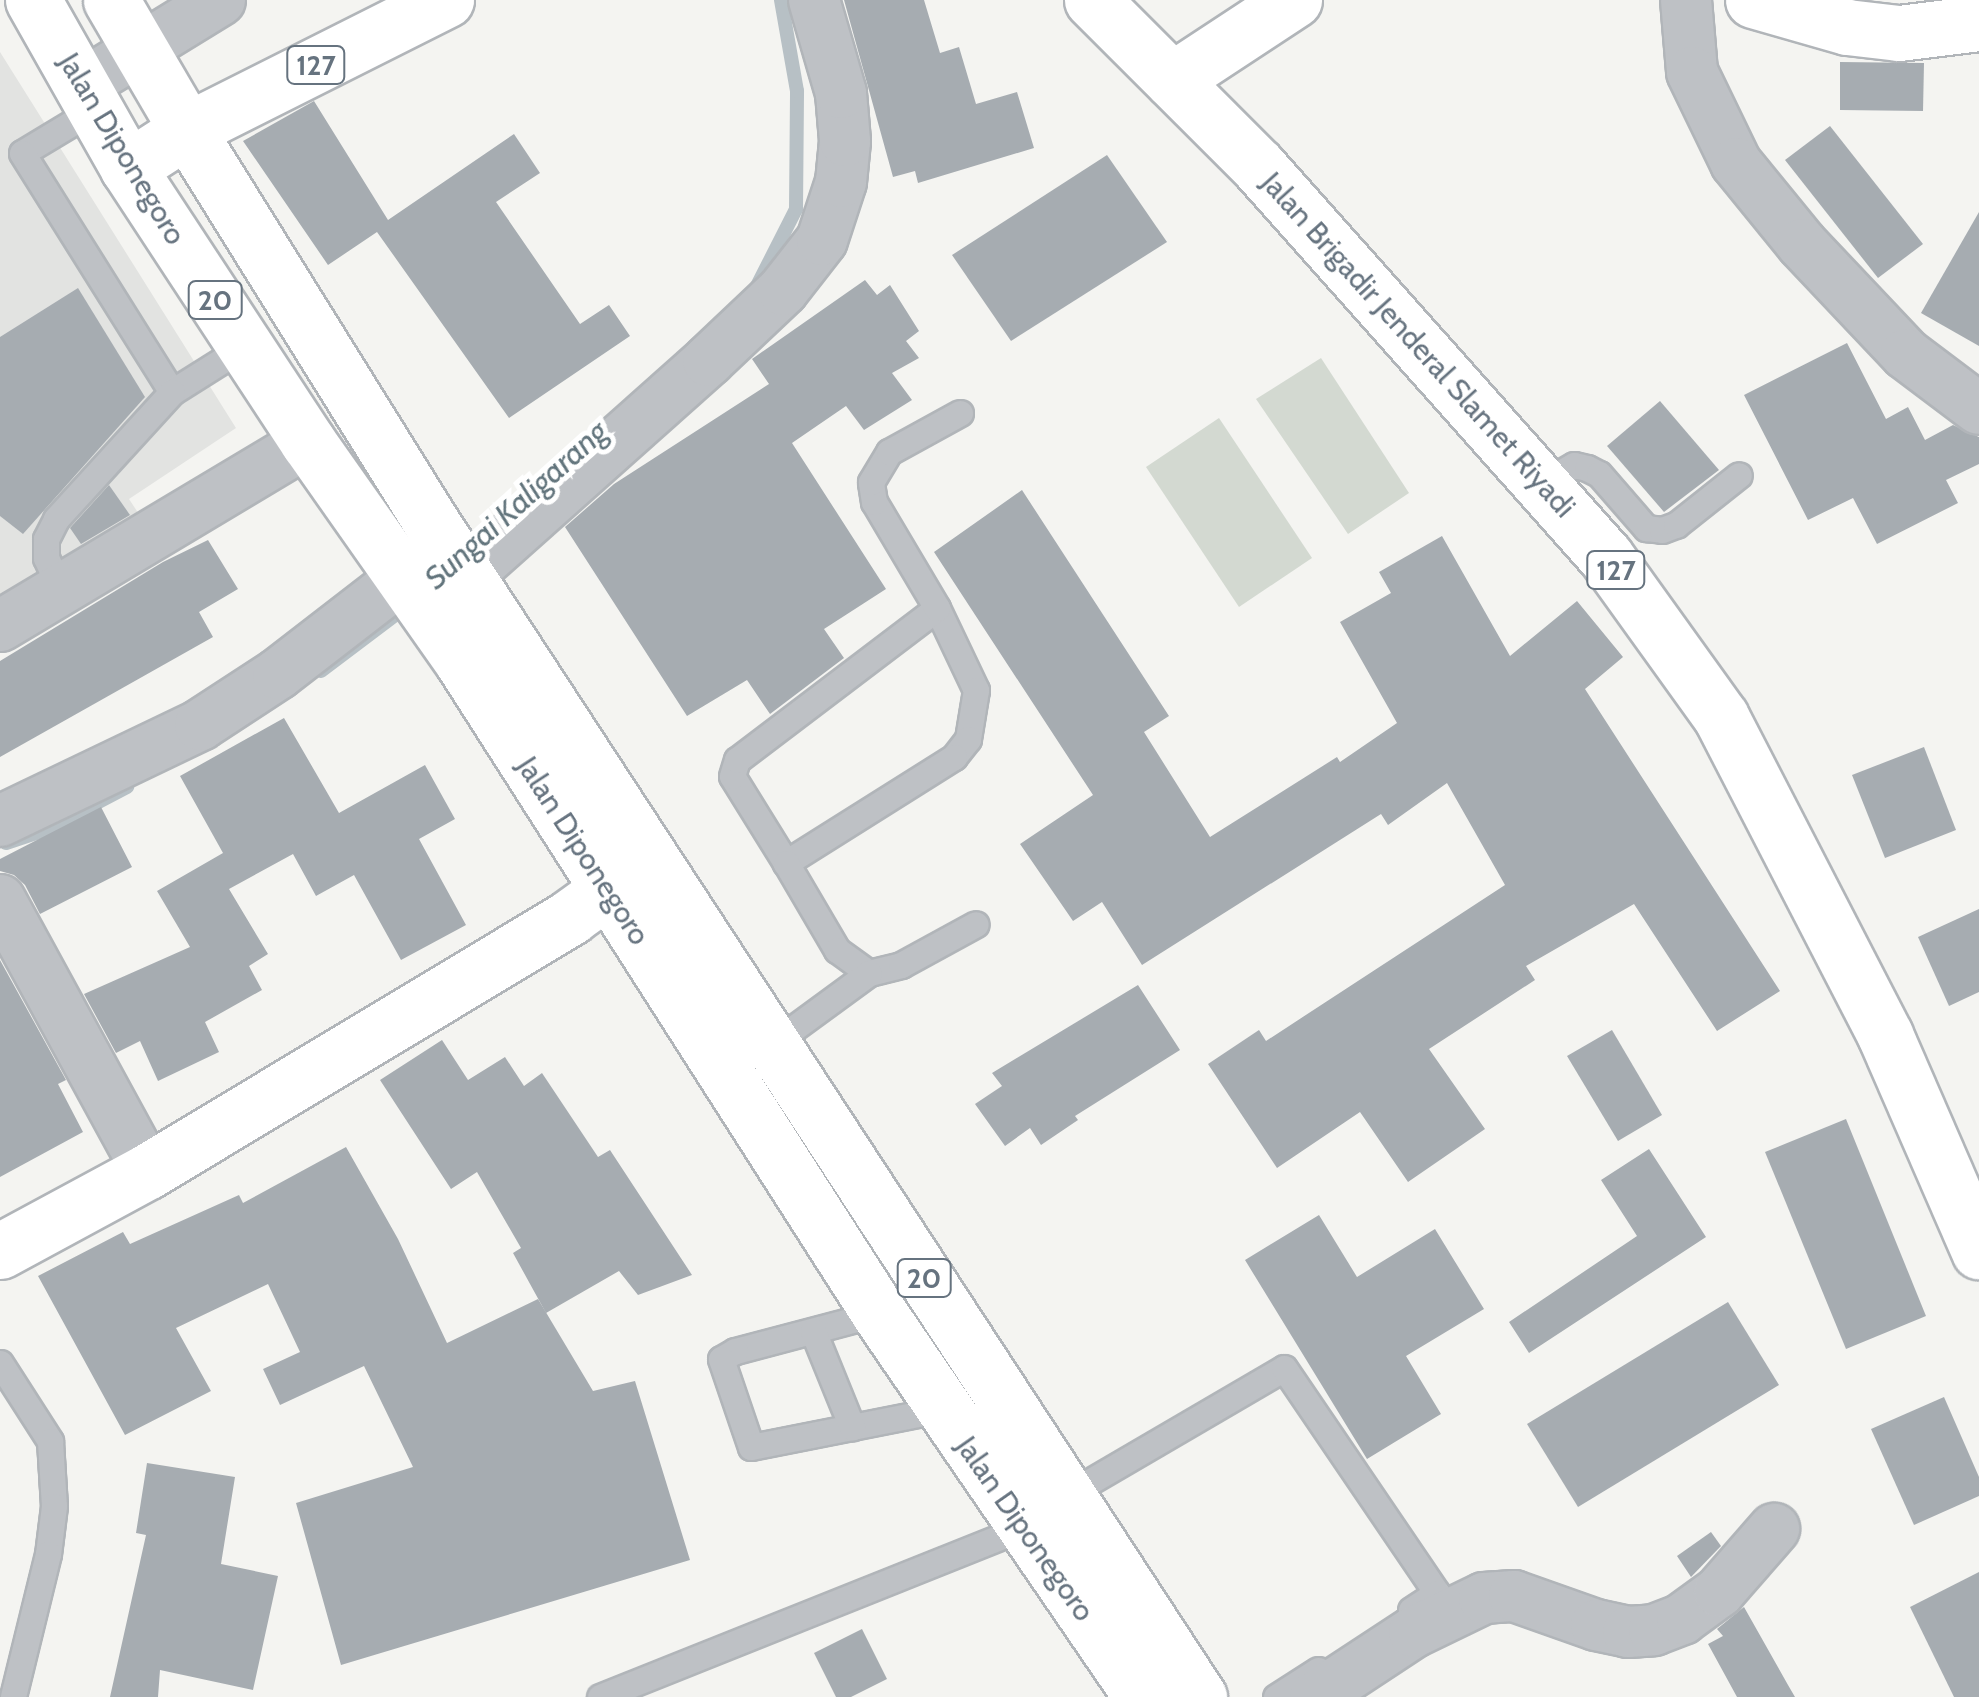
<!DOCTYPE html>
<style>
body{margin:0}
#map{position:relative;width:1979px;height:1697px;overflow:hidden;background:#f4f4f1;font-family:Cabin,sans-serif}
div>[style]{position:absolute}
.built>*{inset:0;background:#e2e3e1}
.green>*{inset:0;background:#d3d9d1}
.stream>*{height:14px;margin:-7px;padding:0 7px;transform-origin:7px;border-radius:7px;background:#b7c0c5}
.building>*{inset:0;background:#a6acb1}
.roads{filter:drop-shadow(2px 0 #b1b5b9) drop-shadow(-2px 0 #b1b5b9) drop-shadow(0 2px #b1b5b9) drop-shadow(0 -2px #b1b5b9)}
.lane>*{height:25px;margin:-12.5px;padding:0 12.5px;transform-origin:12.5px;border-radius:12.5px;background:#bec1c5}
.street>*{height:50px;margin:-25px;padding:0 25px;transform-origin:25px;border-radius:25px;background:#bec1c5}
.secondary>*{height:55px;margin:-27.5px;padding:0 27.5px;transform-origin:27.5px;border-radius:27.5px;background:#fff}
.primary>*{height:55px;margin:-27.5px;padding:0 27.5px;transform-origin:27.5px;border-radius:27.5px;background:#fff}
.highway>*{height:55px;margin:-27.5px;padding:0 27.5px;transform-origin:27.5px;border-radius:27.5px;background:#fff}
span{translate:-50% -50%;white-space:nowrap;text-align:center;line-height:1.15;-webkit-text-stroke:10px #fff;paint-order:stroke}
.shield-label span{padding:2px 8px;background:#fff;border:2px solid;border-radius:8px;-webkit-text-stroke-width:0}
.shield-label{font-size:28px;color:#66737f;font-weight:700}
.street-label{font-size:30px;color:#66737f}
.water-label{font-size:32px;color:#62747c;font-style:italic}
</style>
<div id="map">
<div class="built">
<i style="clip-path:polygon(0 52px,236px 428px,129px 499px,158px 543px,0 625px)"></i>
</div>
<div class="green">
<i style="clip-path:polygon(1321px 358px,1409px 493px,1348px 534px,1256px 399px)"></i>
<i style="clip-path:polygon(1219px 418px,1312px 558px,1239px 607px,1146px 467px)"></i>
</div>
<div class="stream">
<i style="left:756px;top:288px;width:89px;rotate:-63.1deg"></i>
<i style="left:796px;top:209px;width:118px;rotate:-89.5deg"></i>
<i style="left:797px;top:91px;width:92px;rotate:-100deg"></i>
<i style="left:321px;top:671px;width:108px;rotate:-37.1deg"></i>
<i style="left:6px;top:843px;width:41px;rotate:-18.4deg"></i>
<i style="left:45px;top:830px;width:93px;rotate:-27.7deg"></i>
</div>
<div class="building">
<i style="clip-path:polygon(844px 0,924px 0,940px 53px,959px 47px,976px 104px,1017px 92px,1034px 148px,918px 183px,915px 171px,893px 177px)"></i>
<i style="clip-path:polygon(1840px 62px,1924px 63px,1923px 111px,1840px 110px)"></i>
<i style="clip-path:polygon(314px 101px,388px 220px,514px 134px,540px 173px,496px 202px,580px 324px,609px 305px,630px 336px,509px 418px,377px 232px,328px 265px,243px 141px)"></i>
<i style="clip-path:polygon(1830px 126px,1923px 244px,1878px 278px,1785px 160px)"></i>
<i style="clip-path:polygon(1107px 155px,1167px 242px,1011px 341px,952px 255px)"></i>
<i style="clip-path:polygon(1979px 212px,1979px 346px,1921px 313px)"></i>
<i style="clip-path:polygon(865px 280px,877px 295px,890px 285px,919px 331px,906px 341px,919px 358px,892px 373px,912px 400px,864px 430px,846px 406px,792px 443px,886px 589px,824px 629px,844px 658px,770px 714px,747px 680px,687px 716px,565px 527px,614px 484px,769px 384px,752px 359px)"></i>
<i style="clip-path:polygon(78px 288px,145px 397px,23px 534px,0 516px,0 337px)"></i>
<i style="clip-path:polygon(1847px 343px,1886px 419px,1908px 407px,1925px 440px,1953px 425px,1979px 437px,1979px 464px,1946px 480px,1958px 503px,1877px 544px,1853px 498px,1808px 520px,1744px 395px)"></i>
<i style="clip-path:polygon(1660px 401px,1719px 470px,1664px 512px,1607px 446px)"></i>
<i style="clip-path:polygon(109px 485px,130px 515px,81px 544px,70px 528px)"></i>
<i style="clip-path:polygon(1022px 490px,1169px 716px,1144px 732px,1210px 837px,1337px 757px,1340px 762px,1397px 723px,1340px 622px,1391px 593px,1379px 572px,1442px 536px,1510px 656px,1577px 601px,1623px 657px,1585px 689px,1780px 991px,1717px 1031px,1634px 904px,1526px 966px,1535px 980px,1429px 1049px,1485px 1129px,1408px 1182px,1360px 1112px,1277px 1168px,1208px 1064px,1259px 1030px,1266px 1041px,1505px 885px,1447px 783px,1388px 825px,1381px 814px,1142px 965px,1102px 902px,1073px 921px,1020px 844px,1093px 795px,934px 552px)"></i>
<i style="clip-path:polygon(208px 540px,238px 589px,199px 612px,213px 637px,0 757px,0 661px,163px 562px)"></i>
<i style="clip-path:polygon(284px 718px,339px 813px,425px 765px,455px 819px,419px 839px,466px 925px,401px 960px,354px 875px,316px 896px,293px 854px,229px 889px,268px 954px,249px 966px,262px 990px,205px 1022px,219px 1052px,158px 1081px,140px 1041px,116px 1053px,84px 994px,190px 947px,157px 891px,223px 853px,180px 776px)"></i>
<i style="clip-path:polygon(1924px 747px,1956px 830px,1885px 858px,1852px 775px)"></i>
<i style="clip-path:polygon(101px 807px,132px 867px,40px 914px,25px 885px,14px 875px,0 871px,0 859px)"></i>
<i style="clip-path:polygon(1979px 909px,1979px 992px,1949px 1006px,1918px 937px)"></i>
<i style="clip-path:polygon(0 960px,66px 1080px,58px 1084px,83px 1132px,0 1177px)"></i>
<i style="clip-path:polygon(1138px 985px,1180px 1050px,1075px 1116px,1078px 1120px,1041px 1145px,1030px 1128px,1005px 1146px,975px 1104px,1002px 1086px,992px 1073px)"></i>
<i style="clip-path:polygon(1612px 1030px,1662px 1115px,1618px 1141px,1567px 1056px)"></i>
<i style="clip-path:polygon(442px 1040px,468px 1080px,505px 1057px,524px 1086px,542px 1073px,598px 1157px,610px 1150px,692px 1275px,638px 1295px,619px 1271px,546px 1313px,513px 1253px,521px 1248px,477px 1172px,451px 1189px,380px 1080px)"></i>
<i style="clip-path:polygon(1846px 1119px,1926px 1316px,1846px 1349px,1765px 1152px)"></i>
<i style="clip-path:polygon(346px 1147px,398px 1239px,447px 1343px,538px 1299px,593px 1391px,635px 1381px,690px 1560px,341px 1665px,296px 1503px,413px 1467px,364px 1366px,280px 1405px,263px 1369px,300px 1352px,268px 1284px,176px 1328px,211px 1391px,125px 1435px,38px 1276px,123px 1232px,130px 1244px,239px 1195px,243px 1203px)"></i>
<i style="clip-path:polygon(1649px 1149px,1706px 1237px,1529px 1353px,1509px 1322px,1637px 1236px,1601px 1180px)"></i>
<i style="clip-path:polygon(1319px 1215px,1357px 1277px,1435px 1229px,1484px 1309px,1406px 1356px,1441px 1414px,1367px 1459px,1245px 1260px)"></i>
<i style="clip-path:polygon(1728px 1302px,1779px 1385px,1578px 1507px,1527px 1424px)"></i>
<i style="clip-path:polygon(1944px 1397px,1979px 1477px,1979px 1496px,1914px 1525px,1871px 1429px)"></i>
<i style="clip-path:polygon(147px 1463px,235px 1477px,221px 1564px,278px 1576px,253px 1690px,160px 1670px,158px 1697px,110px 1697px,146px 1535px,136px 1533px)"></i>
<i style="clip-path:polygon(1711px 1532px,1721px 1546px,1691px 1577px,1677px 1556px)"></i>
<i style="clip-path:polygon(1979px 1572px,1979px 1697px,1954px 1697px,1910px 1607px)"></i>
<i style="clip-path:polygon(1744px 1607px,1788px 1685px,1795px 1697px,1737px 1697px,1708px 1644px,1723px 1636px,1717px 1629px)"></i>
<i style="clip-path:polygon(862px 1629px,887px 1679px,851px 1697px,836px 1697px,814px 1653px)"></i>
</div>
<div class="roads">
<div class="lane">
<i style="left:95px;top:109px;width:85px;rotate:148.9deg"></i>
<i style="left:22px;top:153px;width:282px;rotate:57.9deg"></i>
<i style="left:172px;top:392px;width:86px;rotate:-32.2deg"></i>
<i style="left:1541px;top:484px;width:38px;rotate:-30deg"></i>
<i style="left:1574px;top:465px;width:13px;rotate:13deg"></i>
<i style="left:1587px;top:468px;width:13px;rotate:27deg"></i>
<i style="left:1599px;top:474px;width:72px;rotate:49deg"></i>
<i style="left:1646px;top:528px;width:16px;rotate:7deg"></i>
<i style="left:1662px;top:530px;width:15px;rotate:-20deg"></i>
<i style="left:1676px;top:525px;width:80px;rotate:-38.4deg"></i>
<i style="left:60px;top:589px;width:34px;rotate:-114deg"></i>
<i style="left:46px;top:558px;width:19px;rotate:-90deg"></i>
<i style="left:46px;top:539px;width:22px;rotate:-63deg"></i>
<i style="left:56px;top:519px;width:172px;rotate:-47.6deg"></i>
<i style="left:937px;top:608px;width:91px;rotate:64.6deg"></i>
<i style="left:976px;top:690px;width:50px;rotate:99.3deg"></i>
<i style="left:968px;top:739px;width:23px;rotate:128deg"></i>
<i style="left:954px;top:757px;width:199px;rotate:147.8deg"></i>
<i style="left:786px;top:863px;width:102px;rotate:-121.8deg"></i>
<i style="left:732px;top:776px;width:17px;rotate:-73deg"></i>
<i style="left:737px;top:760px;width:251px;rotate:-37.2deg"></i>
<i style="left:937px;top:608px;width:123px;rotate:-120.7deg"></i>
<i style="left:874px;top:502px;width:20px;rotate:-99deg"></i>
<i style="left:871px;top:482px;width:35px;rotate:-59deg"></i>
<i style="left:889px;top:452px;width:81px;rotate:-28.8deg"></i>
<i style="left:786px;top:863px;width:101px;rotate:59.6deg"></i>
<i style="left:837px;top:950px;width:39px;rotate:36deg"></i>
<i style="left:869px;top:973px;width:33px;rotate:-14deg"></i>
<i style="left:901px;top:965px;width:85px;rotate:-28.7deg"></i>
<i style="left:768px;top:1047px;width:125px;rotate:-36.2deg"></i>
<i style="left:879px;top:1313px;width:149px;rotate:165.2deg"></i>
<i style="left:735px;top:1351px;width:16px;rotate:150deg"></i>
<i style="left:721px;top:1359px;width:93px;rotate:71.2deg"></i>
<i style="left:751px;top:1447px;width:196px;rotate:-11.2deg"></i>
<i style="left:813px;top:1331px;width:104px;rotate:67.9deg"></i>
<i style="left:0;top:1363px;width:93px;rotate:57.3deg"></i>
<i style="left:50px;top:1441px;width:65px;rotate:86.5deg"></i>
<i style="left:54px;top:1506px;width:48px;rotate:97.1deg"></i>
<i style="left:48px;top:1554px;width:147px;rotate:103.8deg"></i>
<i style="left:1067px;top:1495px;width:251px;rotate:-30.3deg"></i>
<i style="left:1284px;top:1368px;width:272px;rotate:55.8deg"></i>
<i style="left:1437px;top:1593px;width:31px;rotate:147deg"></i>
<i style="left:600px;top:1697px;width:456px;rotate:-21.8deg"></i>
<i style="left:1276px;top:1697px;width:50px;rotate:-32.7deg"></i>
</div>
<div class="street">
<i style="left:1686px;top:0;width:72px;rotate:85.2deg"></i>
<i style="left:1692px;top:72px;width:101px;rotate:64.2deg"></i>
<i style="left:1736px;top:163px;width:104px;rotate:50.8deg"></i>
<i style="left:1802px;top:244px;width:151px;rotate:46.6deg"></i>
<i style="left:1906px;top:354px;width:91px;rotate:37deg"></i>
<i style="left:82px;top:85px;width:162px;rotate:-31.6deg"></i>
<i style="left:468px;top:575px;width:322px;rotate:-41.7deg"></i>
<i style="left:708px;top:361px;width:103px;rotate:-43.4deg"></i>
<i style="left:783px;top:290px;width:63px;rotate:-52deg"></i>
<i style="left:822px;top:240px;width:61px;rotate:-71.9deg"></i>
<i style="left:841px;top:182px;width:41px;rotate:-84.4deg"></i>
<i style="left:845px;top:141px;width:48px;rotate:-94.8deg"></i>
<i style="left:841px;top:93px;width:97px;rotate:-106.2deg"></i>
<i style="left:0;top:626px;width:359px;rotate:-30.9deg"></i>
<i style="left:0;top:821px;width:222px;rotate:-25.6deg"></i>
<i style="left:200px;top:725px;width:93px;rotate:-33.2deg"></i>
<i style="left:278px;top:674px;width:157px;rotate:-37.7deg"></i>
<i style="left:0;top:900px;width:309px;rotate:61.4deg"></i>
<i style="left:1315px;top:1697px;width:118px;rotate:-33.3deg"></i>
<i style="left:1414px;top:1632px;width:78px;rotate:-25.9deg"></i>
<i style="left:1484px;top:1598px;width:30px;rotate:-4deg"></i>
<i style="left:1514px;top:1596px;width:87px;rotate:19.5deg"></i>
<i style="left:1596px;top:1625px;width:33px;rotate:12deg"></i>
<i style="left:1628px;top:1632px;width:26px;rotate:-4deg"></i>
<i style="left:1654px;top:1630px;width:30px;rotate:-21deg"></i>
<i style="left:1682px;top:1619px;width:46px;rotate:-36.1deg"></i>
<i style="left:1719px;top:1592px;width:84px;rotate:-48.9deg"></i>
</div>
<div class="secondary">
<i style="left:1753px;top:0;width:98px;rotate:16deg"></i>
<i style="left:1847px;top:27px;width:52px;rotate:6.6deg"></i>
<i style="left:1899px;top:33px;width:81px;rotate:-7.1deg"></i>
<i style="left:1172px;top:80px;width:146px;rotate:-33.3deg"></i>
<i style="left:0;top:1251px;width:168px;rotate:-28.4deg"></i>
<i style="left:148px;top:1171px;width:493px;rotate:-31deg"></i>
<i style="left:570px;top:917px;width:96px;rotate:-35.7deg"></i>
</div>
<div class="primary">
<i style="left:1092px;top:0;width:235px;rotate:45deg"></i>
<i style="left:1258px;top:166px;width:523px;rotate:48.33deg"></i>
<i style="left:1606px;top:557px;width:197px;rotate:54.3deg"></i>
<i style="left:1721px;top:717px;width:358px;rotate:62.7deg"></i>
<i style="left:1885px;top:1035px;width:236px;rotate:66.5deg"></i>
<i style="left:128px;top:168px;width:70px;rotate:-32.8deg"></i>
<i style="left:187px;top:130px;width:290px;rotate:-26.7deg"></i>
</div>
<div class="highway">
<i style="left:33px;top:0;width:193px;rotate:60.5deg"></i>
<i style="left:128px;top:168px;width:328px;rotate:56.7deg"></i>
<i style="left:308px;top:442px;width:268px;rotate:54.9deg"></i>
<i style="left:462px;top:661px;width:774px;rotate:57.4deg"></i>
<i style="left:879px;top:1313px;width:465px;rotate:55.6deg"></i>
<i style="left:111px;top:0;width:151px;rotate:59.7deg"></i>
<i style="left:187px;top:130px;width:462px;rotate:58.1deg"></i>
<i style="left:431px;top:522px;width:1404px;rotate:56.83deg"></i>
</div>
</div>
<div class="shield-label">
<span style="left:316px;top:65px">127</span>
<span style="left:215px;top:300px">20</span>
<span style="left:1616px;top:570px">127</span>
<span style="left:924px;top:1278px">20</span>
</div>
<div class="street-label">
<span style="left:122px;top:149px;rotate:59deg">Jalan Diponegoro</span>
<span style="left:1418px;top:345px;rotate:48deg">Jalan Brigadir Jenderal Slamet Riyadi</span>
<span style="left:583px;top:851px;rotate:57deg">Jalan Diponegoro</span>
<span style="left:1025px;top:1529px;rotate:55deg">Jalan Diponegoro</span>
</div>
<div class="water-label">
<span style="left:516px;top:505px;rotate:-42deg">Sungai Kaligarang</span>
</div>
</div>
